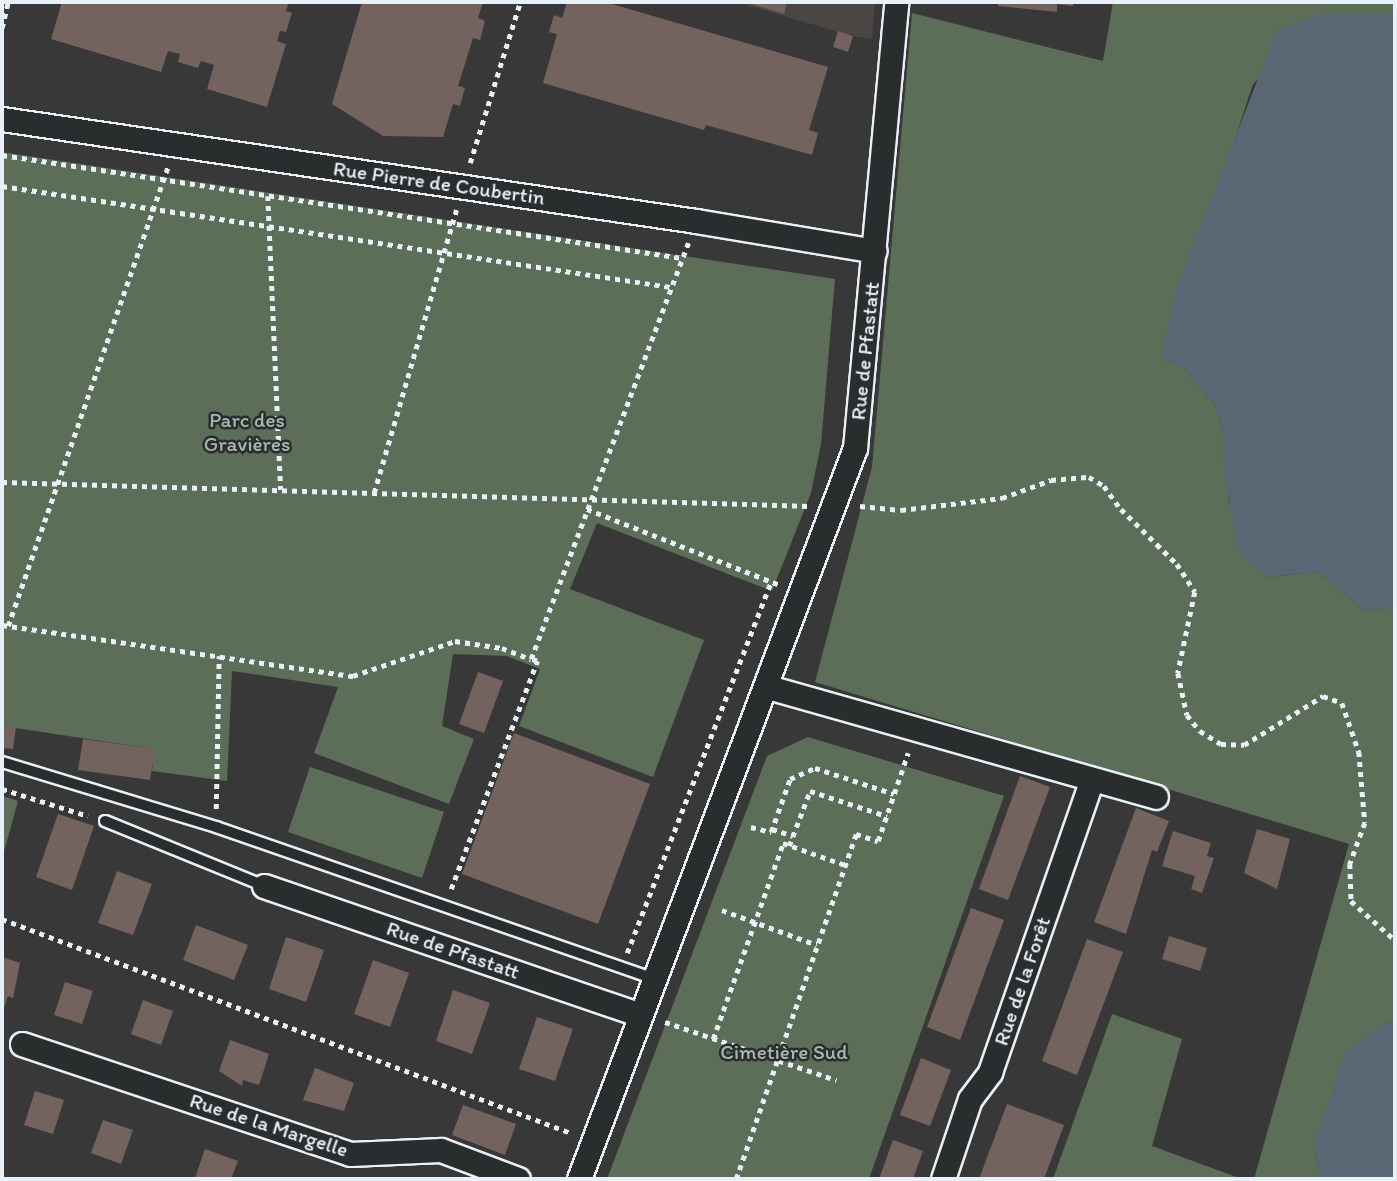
<!DOCTYPE html>
<meta charset="utf-8">
<style>
body{margin:0}
#map{position:relative;width:1397px;height:1181px;overflow:hidden;background:#393838;font-family:Itim,sans-serif}
div>[style]{position:absolute}
.built>*{inset:0;background:#4b4543}
.green>*{inset:0;background:#5c6e57}
.water>*{inset:0;background:#596775}
.building>*{inset:0;background:#74625e}
.path>*{height:4.5px;margin-top:-2.25px;transform-origin:0;background:repeating-linear-gradient(90deg,#e8f1f8 0 5px,transparent 0 10px)}
.roads{filter:drop-shadow(2px 0 #e8f1f8) drop-shadow(-2px 0 #e8f1f8) drop-shadow(0 2px #e8f1f8) drop-shadow(0 -2px #e8f1f8)}
.service>*{height:10px;margin:-5px;padding:0 5px;transform-origin:5px;border-radius:5px;background:#2a2d2e}
.minor>*{height:23px;margin:-11.5px;padding:0 11.5px;transform-origin:11.5px;border-radius:11.5px;background:#2a2d2e}
span{translate:-50% -50%;white-space:nowrap;text-align:center;line-height:1.15;-webkit-text-stroke:5px #2a2d2e;paint-order:stroke}
.street-label{font-size:21px;color:#e8f1f8}
.park-label{font-size:21px;color:#a9b6b0}
.frame{position:absolute;inset:0;border:4px solid #e8f1f8;pointer-events:none}
</style>
<div id="map">
<div class="built">
<i style="clip-path:polygon(735px 2px,875px 2px,872px 39px,853px 36px)"></i>
</div>
<div class="green">
<i style="clip-path:polygon(1113px 2px,1395px 2px,1395px 14px,1322px 14px,1253px 84px,1162px 359px,1183px 367px,1215px 405px,1223px 430px,1229px 503px,1267px 577px,1318px 572px,1365px 611px,1395px 607px,1395px 1026px,1385px 1022px,1313px 1148px,1322px 1179px,1254px 1179px,1349px 844px,815px 682px,872px 467px,912px 13px,1103px 61px)"></i>
<i style="clip-path:polygon(2px 152px,835px 279px,821px 444px,811px 493px,772px 591px,597px 523px,570px 589px,704px 640px,653px 777px,519px 726px,540px 669px,507px 656px,453px 654px,442px 726px,474px 739px,449px 804px,314px 753px,338px 687px,232px 671px,227px 781px,152px 771px,154px 749px,2px 726px)"></i>
<i style="clip-path:polygon(808px 737px,1004px 796px,869px 1179px,607px 1179px,767px 756px)"></i>
<i style="clip-path:polygon(310px 767px,444px 812px,422px 878px,288px 832px)"></i>
<i style="clip-path:polygon(2px 796px,18px 801px,2px 859px)"></i>
<i style="clip-path:polygon(1112px 1014px,1182px 1039px,1152px 1146px,1242px 1179px,1053px 1179px)"></i>
</div>
<div class="water">
<i style="clip-path:polygon(1322px 14px,1395px 14px,1395px 607px,1365px 611px,1318px 572px,1267px 577px,1239px 554px,1223px 467px,1223px 430px,1215px 405px,1183px 367px,1161px 359px,1175px 292px,1277px 30px)"></i>
<i style="clip-path:polygon(1385px 1022px,1395px 1026px,1395px 1179px,1322px 1179px,1313px 1148px,1345px 1054px)"></i>
</div>
<div class="building">
<i style="clip-path:polygon(62px 2px,289px 2px,286px 11px,292px 13px,286px 32px,280px 31px,277px 41px,286px 44px,267px 107px,207px 89px,214px 65px,201px 61px,198px 68px,178px 62px,180px 54px,168px 51px,161px 72px,51px 39px)"></i>
<i style="clip-path:polygon(362px 2px,483px 2px,478px 18px,485px 21px,480px 40px,473px 38px,458px 86px,465px 88px,460px 106px,453px 104px,443px 137px,383px 136px,332px 104px)"></i>
<i style="clip-path:polygon(567px 2px,605px 2px,828px 67px,809px 130px,818px 133px,812px 155px,706px 125px,704px 130px,543px 83px,557px 34px,549px 32px,554px 15px,562px 18px)"></i>
<i style="clip-path:polygon(745px 2px,787px 2px,784px 14px)"></i>
<i style="clip-path:polygon(998px 2px,1073px 2px,1073px 6px,1057px 4px,1057px 12px,998px 6px)"></i>
<i style="clip-path:polygon(838px 31px,853px 36px,848px 52px,833px 47px)"></i>
<i style="clip-path:polygon(478px 672px,503px 681px,484px 733px,459px 724px)"></i>
<i style="clip-path:polygon(2px 726px,16px 727px,13px 749px,2px 748px)"></i>
<i style="clip-path:polygon(514px 733px,650px 784px,598px 924px,462px 874px)"></i>
<i style="clip-path:polygon(83px 739px,155px 749px,150px 780px,78px 770px)"></i>
<i style="clip-path:polygon(1020px 776px,1050px 787px,1008px 900px,979px 889px)"></i>
<i style="clip-path:polygon(1136px 808px,1169px 821px,1157px 852px,1152px 850px,1126px 934px,1094px 922px)"></i>
<i style="clip-path:polygon(58px 814px,94px 826px,72px 890px,36px 877px)"></i>
<i style="clip-path:polygon(1257px 829px,1290px 839px,1277px 889px,1244px 873px)"></i>
<i style="clip-path:polygon(1173px 831px,1211px 843px,1207px 856px,1214px 858px,1202px 893px,1191px 889px,1195px 876px,1162px 866px)"></i>
<i style="clip-path:polygon(117px 871px,152px 884px,133px 935px,98px 923px)"></i>
<i style="clip-path:polygon(971px 908px,1004px 920px,960px 1040px,927px 1027px)"></i>
<i style="clip-path:polygon(196px 925px,248px 945px,234px 980px,183px 960px)"></i>
<i style="clip-path:polygon(1169px 936px,1207px 948px,1200px 971px,1162px 959px)"></i>
<i style="clip-path:polygon(286px 937px,324px 950px,306px 1002px,269px 989px)"></i>
<i style="clip-path:polygon(1087px 939px,1123px 952px,1077px 1075px,1042px 1061px)"></i>
<i style="clip-path:polygon(2px 957px,20px 963px,13px 998px,8px 996px,2px 1014px)"></i>
<i style="clip-path:polygon(373px 960px,409px 973px,390px 1027px,354px 1014px)"></i>
<i style="clip-path:polygon(65px 982px,93px 991px,82px 1024px,54px 1015px)"></i>
<i style="clip-path:polygon(453px 990px,490px 1003px,472px 1054px,436px 1041px)"></i>
<i style="clip-path:polygon(143px 1000px,173px 1011px,161px 1045px,131px 1034px)"></i>
<i style="clip-path:polygon(537px 1017px,573px 1029px,555px 1081px,519px 1069px)"></i>
<i style="clip-path:polygon(230px 1040px,269px 1054px,259px 1085px,243px 1080px,242px 1086px,219px 1071px)"></i>
<i style="clip-path:polygon(921px 1058px,951px 1070px,930px 1126px,900px 1115px)"></i>
<i style="clip-path:polygon(315px 1068px,354px 1083px,344px 1111px,303px 1100px)"></i>
<i style="clip-path:polygon(35px 1091px,64px 1100px,53px 1134px,24px 1125px)"></i>
<i style="clip-path:polygon(1007px 1104px,1064px 1125px,1044px 1179px,979px 1179px)"></i>
<i style="clip-path:polygon(463px 1105px,516px 1124px,505px 1155px,452px 1135px)"></i>
<i style="clip-path:polygon(103px 1120px,133px 1130px,121px 1164px,91px 1153px)"></i>
<i style="clip-path:polygon(893px 1140px,923px 1151px,913px 1179px,879px 1179px)"></i>
<i style="clip-path:polygon(205px 1149px,238px 1161px,231px 1179px,195px 1178px)"></i>
</div>
<div class="path">
<i style="left:2px;top:28px;width:27px;rotate:-77deg"></i>
<i style="left:2px;top:155px;width:688px;rotate:8.61deg"></i>
<i style="left:470px;top:163px;width:169px;rotate:-72.7deg"></i>
<i style="left:2px;top:186px;width:677px;rotate:8.59deg"></i>
<i style="left:268px;top:196px;width:294px;rotate:87.5deg"></i>
<i style="left:2px;top:482px;width:807px;rotate:1.7deg"></i>
<i style="left:374px;top:493px;width:297px;rotate:-73.8deg"></i>
<i style="left:860px;top:506px;width:41px;rotate:5.6deg"></i>
<i style="left:901px;top:510px;width:102px;rotate:-6.8deg"></i>
<i style="left:1002px;top:498px;width:52px;rotate:-20.2deg"></i>
<i style="left:1051px;top:480px;width:38px;rotate:-5deg"></i>
<i style="left:1089px;top:477px;width:17px;rotate:31deg"></i>
<i style="left:1104px;top:486px;width:29px;rotate:54deg"></i>
<i style="left:1121px;top:509px;width:78px;rotate:44.5deg"></i>
<i style="left:1177px;top:564px;width:33px;rotate:57deg"></i>
<i style="left:1195px;top:592px;width:83px;rotate:101.9deg"></i>
<i style="left:1178px;top:673px;width:43px;rotate:77.9deg"></i>
<i style="left:1187px;top:715px;width:21px;rotate:51deg"></i>
<i style="left:1200px;top:731px;width:25px;rotate:32deg"></i>
<i style="left:1221px;top:744px;width:23px;rotate:2deg"></i>
<i style="left:1244px;top:745px;width:93px;rotate:-31.8deg"></i>
<i style="left:1323px;top:696px;width:20px;rotate:20deg"></i>
<i style="left:1342px;top:703px;width:52px;rotate:70.9deg"></i>
<i style="left:1359px;top:752px;width:71px;rotate:85.2deg"></i>
<i style="left:1365px;top:823px;width:44px;rotate:110.1deg"></i>
<i style="left:1350px;top:864px;width:37px;rotate:88deg"></i>
<i style="left:1351px;top:901px;width:59px;rotate:41.6deg"></i>
<i style="left:587px;top:509px;width:207px;rotate:21.5deg"></i>
<i style="left:2px;top:625px;width:355px;rotate:8.3deg"></i>
<i style="left:353px;top:676px;width:108px;rotate:-18.9deg"></i>
<i style="left:455px;top:641px;width:48px;rotate:8.5deg"></i>
<i style="left:502px;top:648px;width:31px;rotate:21deg"></i>
<i style="left:8px;top:626px;width:486px;rotate:-70.8deg"></i>
<i style="left:2px;top:789px;width:90px;rotate:17.4deg"></i>
<i style="left:216px;top:809px;width:153px;rotate:-88.9deg"></i>
<i style="left:751px;top:827px;width:21px;rotate:14deg"></i>
<i style="left:771px;top:832px;width:56px;rotate:-70.3deg"></i>
<i style="left:790px;top:779px;width:27px;rotate:-24deg"></i>
<i style="left:815px;top:768px;width:83px;rotate:18.2deg"></i>
<i style="left:772px;top:829px;width:22px;rotate:18deg"></i>
<i style="left:789px;top:846px;width:59px;rotate:-69.1deg"></i>
<i style="left:810px;top:791px;width:81px;rotate:18deg"></i>
<i style="left:451px;top:889px;width:244px;rotate:-69.3deg"></i>
<i style="left:537px;top:661px;width:6px;rotate:-162deg"></i>
<i style="left:531px;top:659px;width:445px;rotate:-69.3deg"></i>
<i style="left:722px;top:910px;width:101px;rotate:20.2deg"></i>
<i style="left:2px;top:919px;width:608px;rotate:20.61deg"></i>
<i style="left:627px;top:953px;width:399px;rotate:-68.8deg"></i>
<i style="left:665px;top:1022px;width:181px;rotate:18.7deg"></i>
<i style="left:713px;top:1039px;width:208px;rotate:-70.3deg"></i>
<i style="left:783px;top:843px;width:66px;rotate:19.5deg"></i>
<i style="left:736px;top:1179px;width:365px;rotate:-70.8deg"></i>
<i style="left:856px;top:834px;width:23px;rotate:18deg"></i>
<i style="left:878px;top:841px;width:93px;rotate:-71.2deg"></i>
</div>
<div class="roads">
<div class="service">
<i style="left:2px;top:762px;width:224px;rotate:16.9deg"></i>
<i style="left:216px;top:827px;width:465px;rotate:19.1deg"></i>
<i style="left:105px;top:821px;width:172px;rotate:22.2deg"></i>
</div>
<div class="minor">
<i style="left:2px;top:119px;width:701px;rotate:8.36deg"></i>
<i style="left:696px;top:221px;width:181px;rotate:9.5deg"></i>
<i style="left:768px;top:687px;width:403px;rotate:15.8deg"></i>
<i style="left:264px;top:886px;width:398px;rotate:18.9deg"></i>
<i style="left:22px;top:1044px;width:346px;rotate:18.5deg"></i>
<i style="left:350px;top:1154px;width:91px;rotate:-2.5deg"></i>
<i style="left:441px;top:1150px;width:82px;rotate:20.6deg"></i>
<i style="left:579px;top:1179px;width:781px;rotate:-69.32deg"></i>
<i style="left:855px;top:448px;width:448px;rotate:-84.7deg"></i>
<i style="left:943px;top:1179px;width:84px;rotate:-71.4deg"></i>
<i style="left:970px;top:1099px;width:34px;rotate:-53deg"></i>
<i style="left:990px;top:1072px;width:310px;rotate:-70.8deg"></i>
</div>
</div>
<div class="street-label">
<span style="left:439px;top:183px;rotate:8deg">Rue Pierre de Coubertin</span>
<span style="left:865px;top:351px;rotate:-84deg">Rue de Pfastatt</span>
<span style="left:453px;top:950px;rotate:19deg">Rue de Pfastatt</span>
<span style="left:1022px;top:981px;rotate:-71deg">Rue de la Forêt</span>
<span style="left:269px;top:1125px;rotate:18deg">Rue de la Margelle</span>
</div>
<div class="park-label">
<span style="left:247px;top:432px">Parc des<br>Gravières</span>
<span style="left:784px;top:1052px">Cimetière Sud</span>
</div>
<div class="frame"></div>
</div>
